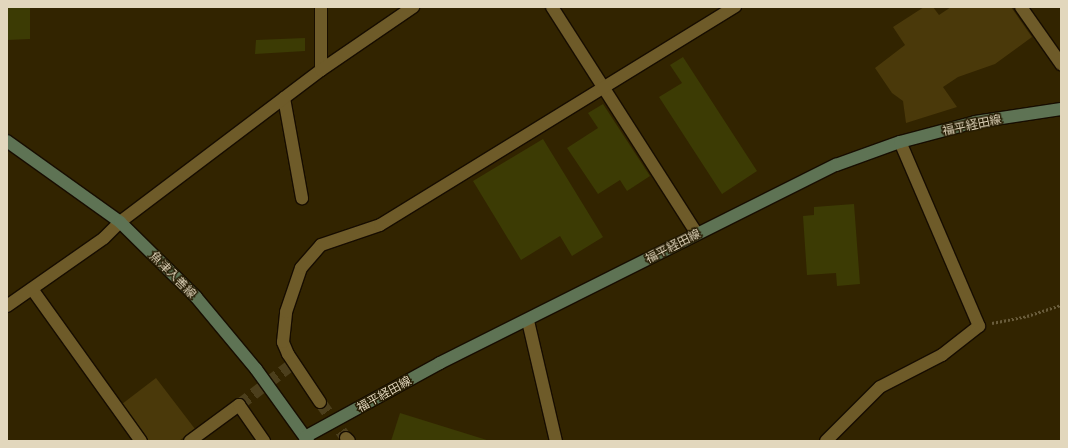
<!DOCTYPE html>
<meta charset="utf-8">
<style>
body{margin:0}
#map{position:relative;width:1068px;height:448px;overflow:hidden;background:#322400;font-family:Commissioner,"Noto Sans JP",sans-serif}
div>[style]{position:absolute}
.green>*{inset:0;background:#4a390a}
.building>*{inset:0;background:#3c3b04}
.street-tunnel>*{height:12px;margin-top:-6px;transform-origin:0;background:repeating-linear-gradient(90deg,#4c3f1c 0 12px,transparent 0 18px)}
.path>*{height:2.5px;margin-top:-1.25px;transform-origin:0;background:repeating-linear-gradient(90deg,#695c3b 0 2px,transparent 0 4px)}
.roads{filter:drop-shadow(1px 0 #170d00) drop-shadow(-1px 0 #170d00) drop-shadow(0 1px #170d00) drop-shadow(0 -1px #170d00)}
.street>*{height:12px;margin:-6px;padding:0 6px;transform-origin:6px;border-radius:6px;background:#6e5b29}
.secondary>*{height:12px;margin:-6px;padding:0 6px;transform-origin:6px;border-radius:6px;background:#5e7354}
span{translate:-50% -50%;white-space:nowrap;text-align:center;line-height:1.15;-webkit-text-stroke:3px #251b02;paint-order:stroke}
.street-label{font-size:12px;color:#e2d7bd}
.frame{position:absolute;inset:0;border:8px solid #e2d7bd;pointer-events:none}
</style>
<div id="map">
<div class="green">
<i style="clip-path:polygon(924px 7px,933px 7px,939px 15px,951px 7px,1011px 7px,1032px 37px,995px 64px,958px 77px,943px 87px,957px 107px,906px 123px,903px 101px,892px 93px,875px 68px,905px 45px,893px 27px)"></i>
<i style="clip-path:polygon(156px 378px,195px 429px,179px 441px,148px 441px,122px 404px)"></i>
</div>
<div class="building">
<i style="clip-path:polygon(7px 7px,30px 7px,30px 39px,7px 40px)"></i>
<i style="clip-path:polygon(305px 38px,305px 51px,255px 54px,256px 40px)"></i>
<i style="clip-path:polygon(683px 57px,757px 171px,722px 194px,659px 97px,682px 83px,670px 65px)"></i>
<i style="clip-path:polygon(603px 104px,650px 176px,627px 191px,620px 180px,598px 194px,567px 148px,598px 128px,588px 113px)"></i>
<i style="clip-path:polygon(543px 139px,603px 237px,572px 256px,560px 236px,521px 260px,473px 181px)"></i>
<i style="clip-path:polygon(854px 204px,860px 284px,837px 286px,836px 273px,807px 275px,803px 216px,814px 215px,814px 207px)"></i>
<i style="clip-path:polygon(400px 413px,490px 441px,391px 441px)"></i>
</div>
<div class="street-tunnel">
<i style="left:320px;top:402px;width:44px;rotate:54.2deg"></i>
<i style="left:239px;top:405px;width:69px;rotate:-37.4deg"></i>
</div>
<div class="path">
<i style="left:992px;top:323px;width:36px;rotate:-11deg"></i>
<i style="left:1027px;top:316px;width:36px;rotate:-18deg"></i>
</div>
<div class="roads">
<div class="street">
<i style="left:321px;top:7px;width:63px;rotate:90deg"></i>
<i style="left:552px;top:7px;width:269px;rotate:57.4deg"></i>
<i style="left:1021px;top:7px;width:70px;rotate:54.9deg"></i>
<i style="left:284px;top:98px;width:102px;rotate:79.8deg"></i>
<i style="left:32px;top:289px;width:187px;rotate:54.4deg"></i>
<i style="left:7px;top:306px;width:118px;rotate:-35deg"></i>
<i style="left:104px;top:238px;width:23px;rotate:-45deg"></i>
<i style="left:120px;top:222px;width:252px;rotate:-37.1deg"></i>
<i style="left:321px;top:70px;width:112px;rotate:-34.4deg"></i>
<i style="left:528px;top:321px;width:123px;rotate:76.9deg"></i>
<i style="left:320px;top:402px;width:58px;rotate:-123.7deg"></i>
<i style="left:288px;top:354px;width:13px;rotate:-113deg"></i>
<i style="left:283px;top:342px;width:30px;rotate:-84deg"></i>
<i style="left:286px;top:312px;width:46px;rotate:-71.2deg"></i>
<i style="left:301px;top:268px;width:30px;rotate:-49deg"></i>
<i style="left:321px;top:245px;width:62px;rotate:-18.7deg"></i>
<i style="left:380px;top:225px;width:417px;rotate:-31.6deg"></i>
<i style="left:346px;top:438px;width:4px;rotate:45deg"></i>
<i style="left:190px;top:441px;width:61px;rotate:-36.3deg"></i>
<i style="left:239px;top:405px;width:44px;rotate:55.2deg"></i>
<i style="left:826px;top:441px;width:76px;rotate:-45deg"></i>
<i style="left:880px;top:387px;width:70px;rotate:-27.3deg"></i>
<i style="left:942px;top:355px;width:47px;rotate:-38.1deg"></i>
<i style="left:979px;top:326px;width:200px;rotate:-113.2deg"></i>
</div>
<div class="secondary">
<i style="left:7px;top:141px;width:139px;rotate:35.6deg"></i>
<i style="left:120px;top:222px;width:107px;rotate:44.6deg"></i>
<i style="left:196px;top:297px;width:94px;rotate:50.2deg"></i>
<i style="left:256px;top:369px;width:89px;rotate:54.2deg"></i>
<i style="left:305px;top:437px;width:154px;rotate:-28.7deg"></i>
<i style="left:440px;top:363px;width:443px;rotate:-26.6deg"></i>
<i style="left:836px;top:165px;width:68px;rotate:-19.8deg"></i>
<i style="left:900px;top:142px;width:78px;rotate:-14.9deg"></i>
<i style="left:975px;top:122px;width:87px;rotate:-8.6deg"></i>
</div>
</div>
<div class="street-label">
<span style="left:972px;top:125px;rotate:-12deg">福平経田線</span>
<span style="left:673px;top:246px;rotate:-27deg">福平経田線</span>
<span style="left:173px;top:275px;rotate:45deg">魚津入善線</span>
<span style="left:384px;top:394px;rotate:-29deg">福平経田線</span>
</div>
<div class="frame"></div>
</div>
